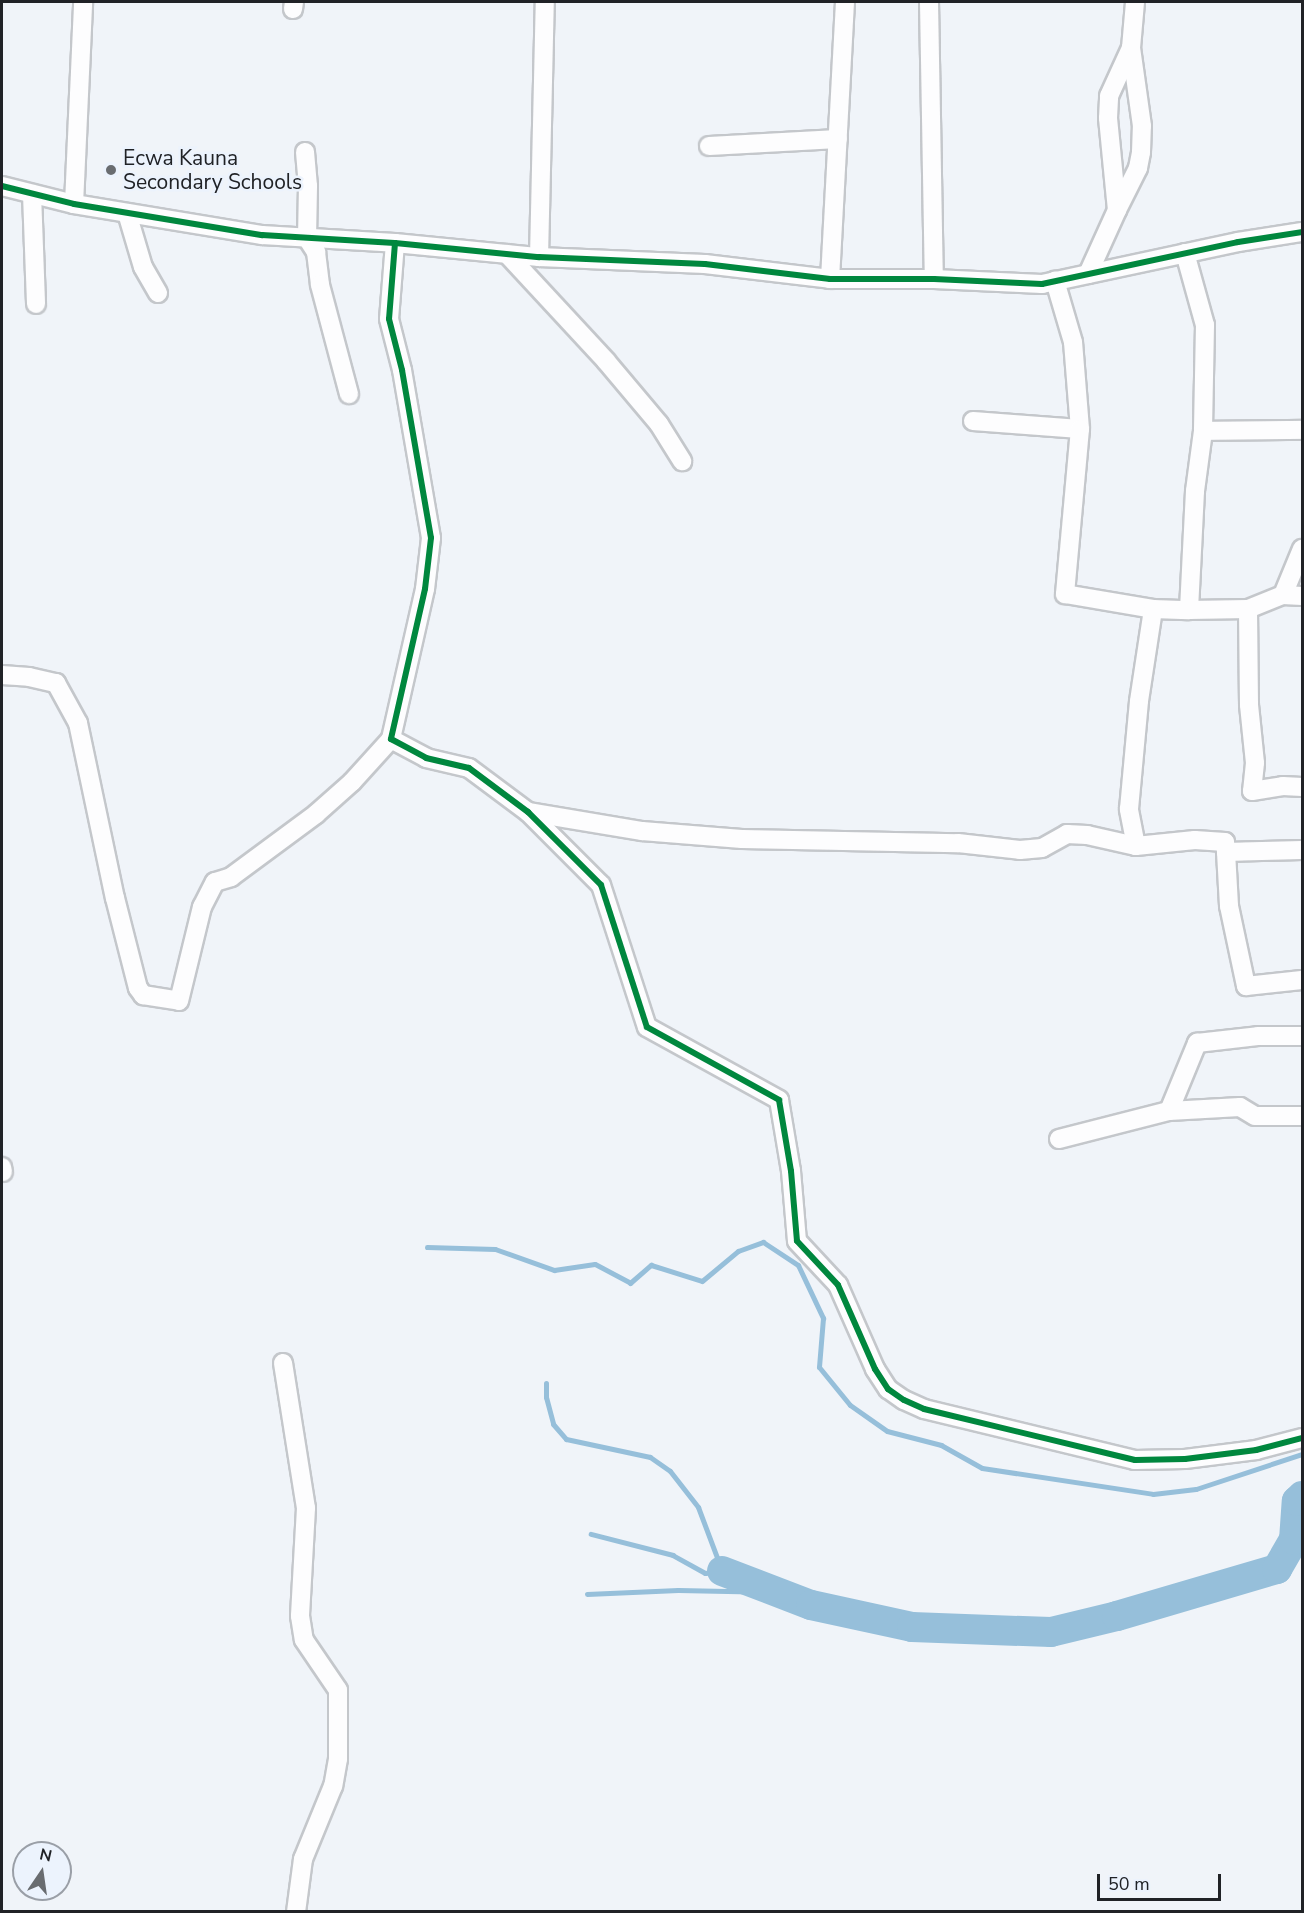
<!DOCTYPE html>
<style>
body{margin:0}
#map{position:relative;width:1304px;height:1913px;overflow:hidden;background:#f0f4f9;font-family:"Nunito Sans",sans-serif}
div>[style]{position:absolute}
.stream>*{height:5px;margin:-2.5px;padding:0 2.5px;transform-origin:2.5px;border-radius:2.5px;background:#96bfda}
.river>*{height:30px;margin:-15px;padding:0 15px;transform-origin:15px;border-radius:15px;background:#96bfda}
.roads{filter:drop-shadow(2px 0 #c4c7cb) drop-shadow(-2px 0 #c4c7cb) drop-shadow(0 2px #c4c7cb) drop-shadow(0 -2px #c4c7cb)}
.minor>*{height:18px;margin:-9px;padding:0 9px;transform-origin:9px;border-radius:9px;background:#fdfdfe}
.cycleway>*{height:6px;margin:-3px;padding:0 3px;transform-origin:3px;border-radius:3px;background:#00873e}
.dots>*{width:16px;height:16px;translate:-50% -50%;box-sizing:border-box;border:3px solid #ecf3fd;border-radius:50%}
span{translate:-50% -50%;white-space:nowrap;text-align:center;line-height:1.15;-webkit-text-stroke:5px #ecf3fd;paint-order:stroke}
.poi-label{font-size:21px;color:#202226}
.left{translate:0 -50%;text-align:left}
.frame{position:absolute;inset:0;border:3px solid #202226;pointer-events:none}
.north{position:absolute;left:12px;top:1841px;width:60px;height:60px;box-sizing:border-box;background:#ecf3fd;border:2px solid #9a9fa7;border-radius:50%;rotate:13deg;font-size:16px;font-weight:700;line-height:24px;text-align:center;color:#202226}
.north::after{content:'';display:block;margin:auto;width:21px;height:27px;background:#696c70;clip-path:polygon(50% 0,100% 100%,50% 72%,0 100%)}
.scale{position:absolute;left:1097px;top:1874px;width:124px;height:27px;box-sizing:border-box;border:3px solid #202226;border-top:0;padding-left:8px;font-size:18px;line-height:21px;white-space:nowrap;color:#202226;-webkit-text-stroke:4px #ecf3fd;paint-order:stroke}
</style>
<div id="map">
<div class="stream">
<i style="left:427px;top:1247px;width:68px;rotate:1.7deg"></i>
<i style="left:495px;top:1249px;width:63px;rotate:19.6deg"></i>
<i style="left:554px;top:1270px;width:41px;rotate:-8.3deg"></i>
<i style="left:595px;top:1264px;width:40px;rotate:28deg"></i>
<i style="left:630px;top:1283px;width:28px;rotate:-41deg"></i>
<i style="left:651px;top:1265px;width:53px;rotate:17.4deg"></i>
<i style="left:702px;top:1281px;width:47px;rotate:-39.8deg"></i>
<i style="left:738px;top:1251px;width:27px;rotate:-20deg"></i>
<i style="left:763px;top:1242px;width:42px;rotate:33.3deg"></i>
<i style="left:798px;top:1265px;width:59px;rotate:64.7deg"></i>
<i style="left:823px;top:1318px;width:49px;rotate:94.7deg"></i>
<i style="left:819px;top:1367px;width:49px;rotate:50.8deg"></i>
<i style="left:850px;top:1405px;width:45px;rotate:35.1deg"></i>
<i style="left:887px;top:1431px;width:56px;rotate:14.5deg"></i>
<i style="left:941px;top:1445px;width:47px;rotate:29.3deg"></i>
<i style="left:982px;top:1468px;width:173px;rotate:8.6deg"></i>
<i style="left:1153px;top:1494px;width:43px;rotate:-6.6deg"></i>
<i style="left:1196px;top:1489px;width:112px;rotate:-18.3deg"></i>
<i style="left:546px;top:1383px;width:14px;rotate:90deg"></i>
<i style="left:546px;top:1397px;width:28px;rotate:75deg"></i>
<i style="left:553px;top:1424px;width:20px;rotate:49deg"></i>
<i style="left:566px;top:1439px;width:86px;rotate:12.1deg"></i>
<i style="left:650px;top:1457px;width:24px;rotate:35deg"></i>
<i style="left:670px;top:1471px;width:46px;rotate:52.1deg"></i>
<i style="left:698px;top:1507px;width:68px;rotate:69.4deg"></i>
<i style="left:722px;top:1571px;width:17px;rotate:173deg"></i>
<i style="left:705px;top:1573px;width:37px;rotate:-151deg"></i>
<i style="left:673px;top:1555px;width:85px;rotate:-165.6deg"></i>
<i style="left:587px;top:1594px;width:91px;rotate:-2.5deg"></i>
<i style="left:678px;top:1590px;width:100px;rotate:1.1deg"></i>
</div>
<div class="river">
<i style="left:722px;top:1571px;width:95px;rotate:20.9deg"></i>
<i style="left:811px;top:1605px;width:103px;rotate:12.3deg"></i>
<i style="left:912px;top:1627px;width:139px;rotate:2.1deg"></i>
<i style="left:1051px;top:1632px;width:68px;rotate:-13.6deg"></i>
<i style="left:1117px;top:1616px;width:167px;rotate:-16.4deg"></i>
<i style="left:1277px;top:1569px;width:34px;rotate:-60deg"></i>
<i style="left:1294px;top:1540px;width:39px;rotate:-86deg"></i>
<i style="left:1297px;top:1501px;width:7px;rotate:-45deg"></i>
</div>
<div class="roads">
<div class="minor">
<i style="left:929px;top:2px;width:277px;rotate:89deg"></i>
<i style="left:293px;top:9px;width:7px;rotate:-82deg"></i>
<i style="left:709px;top:146px;width:129px;rotate:-3.1deg"></i>
<i style="left:305px;top:152px;width:34px;rotate:85deg"></i>
<i style="left:308px;top:186px;width:52px;rotate:91.1deg"></i>
<i style="left:307px;top:238px;width:17px;rotate:57deg"></i>
<i style="left:316px;top:252px;width:33px;rotate:83deg"></i>
<i style="left:320px;top:285px;width:113px;rotate:75.1deg"></i>
<i style="left:2px;top:186px;width:74px;rotate:14deg"></i>
<i style="left:74px;top:204px;width:191px;rotate:9.4deg"></i>
<i style="left:262px;top:235px;width:133px;rotate:3.4deg"></i>
<i style="left:395px;top:243px;width:145px;rotate:5.6deg"></i>
<i style="left:539px;top:257px;width:166px;rotate:2.4deg"></i>
<i style="left:705px;top:264px;width:126px;rotate:6.8deg"></i>
<i style="left:830px;top:279px;width:104px"></i>
<i style="left:934px;top:279px;width:108px;rotate:2.7deg"></i>
<i style="left:1042px;top:284px;width:200px;rotate:-12.1deg"></i>
<i style="left:1238px;top:242px;width:65px;rotate:-8.9deg"></i>
<i style="left:32px;top:194px;width:110px;rotate:87.9deg"></i>
<i style="left:74px;top:204px;width:202px;rotate:-87.4deg"></i>
<i style="left:1117px;top:210px;width:47px;rotate:-63.4deg"></i>
<i style="left:1138px;top:168px;width:16px;rotate:-79deg"></i>
<i style="left:1141px;top:152px;width:26px;rotate:-88deg"></i>
<i style="left:1142px;top:126px;width:79px;rotate:-98deg"></i>
<i style="left:1131px;top:48px;width:46px;rotate:-85deg"></i>
<i style="left:127px;top:213px;width:56px;rotate:73.5deg"></i>
<i style="left:143px;top:267px;width:30px;rotate:60deg"></i>
<i style="left:395px;top:243px;width:76px;rotate:94.5deg"></i>
<i style="left:389px;top:319px;width:53px;rotate:75.7deg"></i>
<i style="left:402px;top:370px;width:170px;rotate:80.2deg"></i>
<i style="left:431px;top:538px;width:51px;rotate:96.7deg"></i>
<i style="left:425px;top:589px;width:154px;rotate:102.8deg"></i>
<i style="left:391px;top:739px;width:40px;rotate:28deg"></i>
<i style="left:426px;top:758px;width:44px;rotate:13.1deg"></i>
<i style="left:469px;top:768px;width:74px;rotate:36.7deg"></i>
<i style="left:528px;top:812px;width:103px;rotate:45deg"></i>
<i style="left:601px;top:885px;width:149px;rotate:72.1deg"></i>
<i style="left:647px;top:1027px;width:151px;rotate:28.9deg"></i>
<i style="left:779px;top:1100px;width:72px;rotate:80.4deg"></i>
<i style="left:791px;top:1171px;width:70px;rotate:85.1deg"></i>
<i style="left:797px;top:1241px;width:60px;rotate:47deg"></i>
<i style="left:838px;top:1285px;width:92px;rotate:66.2deg"></i>
<i style="left:875px;top:1369px;width:24px;rotate:57deg"></i>
<i style="left:888px;top:1389px;width:19px;rotate:35deg"></i>
<i style="left:904px;top:1400px;width:22px;rotate:24deg"></i>
<i style="left:924px;top:1409px;width:217px;rotate:13.6deg"></i>
<i style="left:1135px;top:1460px;width:50px;rotate:-1.1deg"></i>
<i style="left:1185px;top:1459px;width:72px;rotate:-7.2deg"></i>
<i style="left:1256px;top:1450px;width:48px;rotate:-14.6deg"></i>
<i style="left:1185px;top:253px;width:75px;rotate:74.5deg"></i>
<i style="left:1205px;top:325px;width:106px;rotate:91.1deg"></i>
<i style="left:1203px;top:431px;width:61px;rotate:97.6deg"></i>
<i style="left:1195px;top:491px;width:119px;rotate:92.9deg"></i>
<i style="left:1189px;top:610px;width:59px;rotate:-1deg"></i>
<i style="left:1248px;top:609px;width:38px;rotate:-22deg"></i>
<i style="left:1283px;top:595px;width:19px;rotate:3deg"></i>
<i style="left:507px;top:254px;width:146px;rotate:47.2deg"></i>
<i style="left:606px;top:361px;width:82px;rotate:49.9deg"></i>
<i style="left:659px;top:424px;width:44px;rotate:58.1deg"></i>
<i style="left:539px;top:257px;width:255px;rotate:-88.7deg"></i>
<i style="left:1088px;top:274px;width:70px;rotate:-65.6deg"></i>
<i style="left:1117px;top:210px;width:92px;rotate:-95.6deg"></i>
<i style="left:1108px;top:118px;width:22px;rotate:-87deg"></i>
<i style="left:1109px;top:96px;width:53px;rotate:-65.4deg"></i>
<i style="left:830px;top:279px;width:277px;rotate:-86.9deg"></i>
<i style="left:973px;top:421px;width:107px;rotate:4.3deg"></i>
<i style="left:1080px;top:429px;width:87px;rotate:-94.6deg"></i>
<i style="left:1073px;top:342px;width:64px;rotate:-106.4deg"></i>
<i style="left:1080px;top:429px;width:166px;rotate:95.2deg"></i>
<i style="left:1065px;top:594px;width:89px;rotate:9.7deg"></i>
<i style="left:1153px;top:609px;width:36px;rotate:2deg"></i>
<i style="left:1203px;top:431px;width:99px;rotate:-0.6deg"></i>
<i style="left:1283px;top:595px;width:50px;rotate:-67.6deg"></i>
<i style="left:1248px;top:609px;width:96px;rotate:89.4deg"></i>
<i style="left:1249px;top:705px;width:58px;rotate:84.1deg"></i>
<i style="left:1255px;top:763px;width:28px;rotate:96deg"></i>
<i style="left:1252px;top:791px;width:31px;rotate:-9deg"></i>
<i style="left:1283px;top:786px;width:19px;rotate:3deg"></i>
<i style="left:2px;top:675px;width:27px;rotate:4deg"></i>
<i style="left:29px;top:677px;width:28px;rotate:13deg"></i>
<i style="left:56px;top:683px;width:46px;rotate:61.2deg"></i>
<i style="left:78px;top:723px;width:179px;rotate:78.1deg"></i>
<i style="left:115px;top:898px;width:93px;rotate:75.7deg"></i>
<i style="left:138px;top:988px;width:9px;rotate:54deg"></i>
<i style="left:143px;top:995px;width:36px;rotate:9deg"></i>
<i style="left:179px;top:1001px;width:97px;rotate:-76.3deg"></i>
<i style="left:202px;top:907px;width:28px;rotate:-63deg"></i>
<i style="left:215px;top:882px;width:17px;rotate:-17deg"></i>
<i style="left:231px;top:877px;width:106px;rotate:-36.5deg"></i>
<i style="left:316px;top:814px;width:48px;rotate:-41.6deg"></i>
<i style="left:352px;top:782px;width:58px;rotate:-47.8deg"></i>
<i style="left:528px;top:812px;width:116px;rotate:9.5deg"></i>
<i style="left:642px;top:831px;width:100px;rotate:4.6deg"></i>
<i style="left:742px;top:839px;width:216px;rotate:1.1deg"></i>
<i style="left:958px;top:843px;width:62px;rotate:6.4deg"></i>
<i style="left:1020px;top:850px;width:22px;rotate:-5deg"></i>
<i style="left:1042px;top:848px;width:29px;rotate:-29deg"></i>
<i style="left:1067px;top:834px;width:20px;rotate:3deg"></i>
<i style="left:1087px;top:835px;width:50px;rotate:12.7deg"></i>
<i style="left:1136px;top:846px;width:59px;rotate:-5.8deg"></i>
<i style="left:1195px;top:840px;width:30px;rotate:4deg"></i>
<i style="left:1225px;top:842px;width:10px;rotate:84deg"></i>
<i style="left:1226px;top:852px;width:76px;rotate:-1.5deg"></i>
<i style="left:1136px;top:846px;width:38px;rotate:-101deg"></i>
<i style="left:1129px;top:809px;width:108px;rotate:-84.7deg"></i>
<i style="left:1139px;top:701px;width:93px;rotate:-81.3deg"></i>
<i style="left:1226px;top:852px;width:54px;rotate:86.8deg"></i>
<i style="left:1229px;top:906px;width:82px;rotate:78deg"></i>
<i style="left:1246px;top:986px;width:56px;rotate:-6.1deg"></i>
<i style="left:1169px;top:1111px;width:74px;rotate:-67.6deg"></i>
<i style="left:1197px;top:1043px;width:61px;rotate:-6.5deg"></i>
<i style="left:1258px;top:1036px;width:44px"></i>
<i style="left:1059px;top:1139px;width:114px;rotate:-14.3deg"></i>
<i style="left:1169px;top:1111px;width:71px;rotate:-3.2deg"></i>
<i style="left:1240px;top:1107px;width:17px;rotate:31deg"></i>
<i style="left:1255px;top:1116px;width:47px"></i>
<i style="left:2px;top:1167px;width:5px;rotate:79deg"></i>
<i style="left:283px;top:1363px;width:147px;rotate:81deg"></i>
<i style="left:306px;top:1508px;width:108px;rotate:93.2deg"></i>
<i style="left:300px;top:1616px;width:24px;rotate:81deg"></i>
<i style="left:304px;top:1640px;width:60px;rotate:55.8deg"></i>
<i style="left:338px;top:1690px;width:69px;rotate:90deg"></i>
<i style="left:338px;top:1759px;width:27px;rotate:100deg"></i>
<i style="left:333px;top:1786px;width:79px;rotate:112.3deg"></i>
<i style="left:303px;top:1859px;width:53px;rotate:97.5deg"></i>
</div>
</div>
<div class="cycleway">
<i style="left:2px;top:186px;width:74px;rotate:14deg"></i>
<i style="left:74px;top:204px;width:191px;rotate:9.4deg"></i>
<i style="left:262px;top:235px;width:133px;rotate:3.4deg"></i>
<i style="left:395px;top:243px;width:145px;rotate:5.6deg"></i>
<i style="left:539px;top:257px;width:166px;rotate:2.4deg"></i>
<i style="left:705px;top:264px;width:126px;rotate:6.8deg"></i>
<i style="left:830px;top:279px;width:104px"></i>
<i style="left:934px;top:279px;width:108px;rotate:2.7deg"></i>
<i style="left:1042px;top:284px;width:200px;rotate:-12.1deg"></i>
<i style="left:1238px;top:242px;width:65px;rotate:-8.9deg"></i>
<i style="left:395px;top:243px;width:76px;rotate:94.5deg"></i>
<i style="left:389px;top:319px;width:53px;rotate:75.7deg"></i>
<i style="left:402px;top:370px;width:170px;rotate:80.2deg"></i>
<i style="left:431px;top:538px;width:51px;rotate:96.7deg"></i>
<i style="left:425px;top:589px;width:154px;rotate:102.8deg"></i>
<i style="left:391px;top:739px;width:40px;rotate:28deg"></i>
<i style="left:426px;top:758px;width:44px;rotate:13.1deg"></i>
<i style="left:469px;top:768px;width:74px;rotate:36.7deg"></i>
<i style="left:528px;top:812px;width:103px;rotate:45deg"></i>
<i style="left:601px;top:885px;width:149px;rotate:72.1deg"></i>
<i style="left:647px;top:1027px;width:151px;rotate:28.9deg"></i>
<i style="left:779px;top:1100px;width:72px;rotate:80.4deg"></i>
<i style="left:791px;top:1171px;width:70px;rotate:85.1deg"></i>
<i style="left:797px;top:1241px;width:60px;rotate:47deg"></i>
<i style="left:838px;top:1285px;width:92px;rotate:66.2deg"></i>
<i style="left:875px;top:1369px;width:24px;rotate:57deg"></i>
<i style="left:888px;top:1389px;width:19px;rotate:35deg"></i>
<i style="left:904px;top:1400px;width:22px;rotate:24deg"></i>
<i style="left:924px;top:1409px;width:217px;rotate:13.6deg"></i>
<i style="left:1135px;top:1460px;width:50px;rotate:-1.1deg"></i>
<i style="left:1185px;top:1459px;width:72px;rotate:-7.2deg"></i>
<i style="left:1256px;top:1450px;width:48px;rotate:-14.6deg"></i>
</div>
<div class="dots">
<i style="left:111px;top:170px;background:#696c70"></i>
</div>
<div class="poi-label">
<span class="left" style="left:123px;top:170px">Ecwa Kauna<br>Secondary Schools</span>
</div>
<div class="frame"></div>
<div class="north">N</div>
<div class="scale">50 m</div>
</div>
